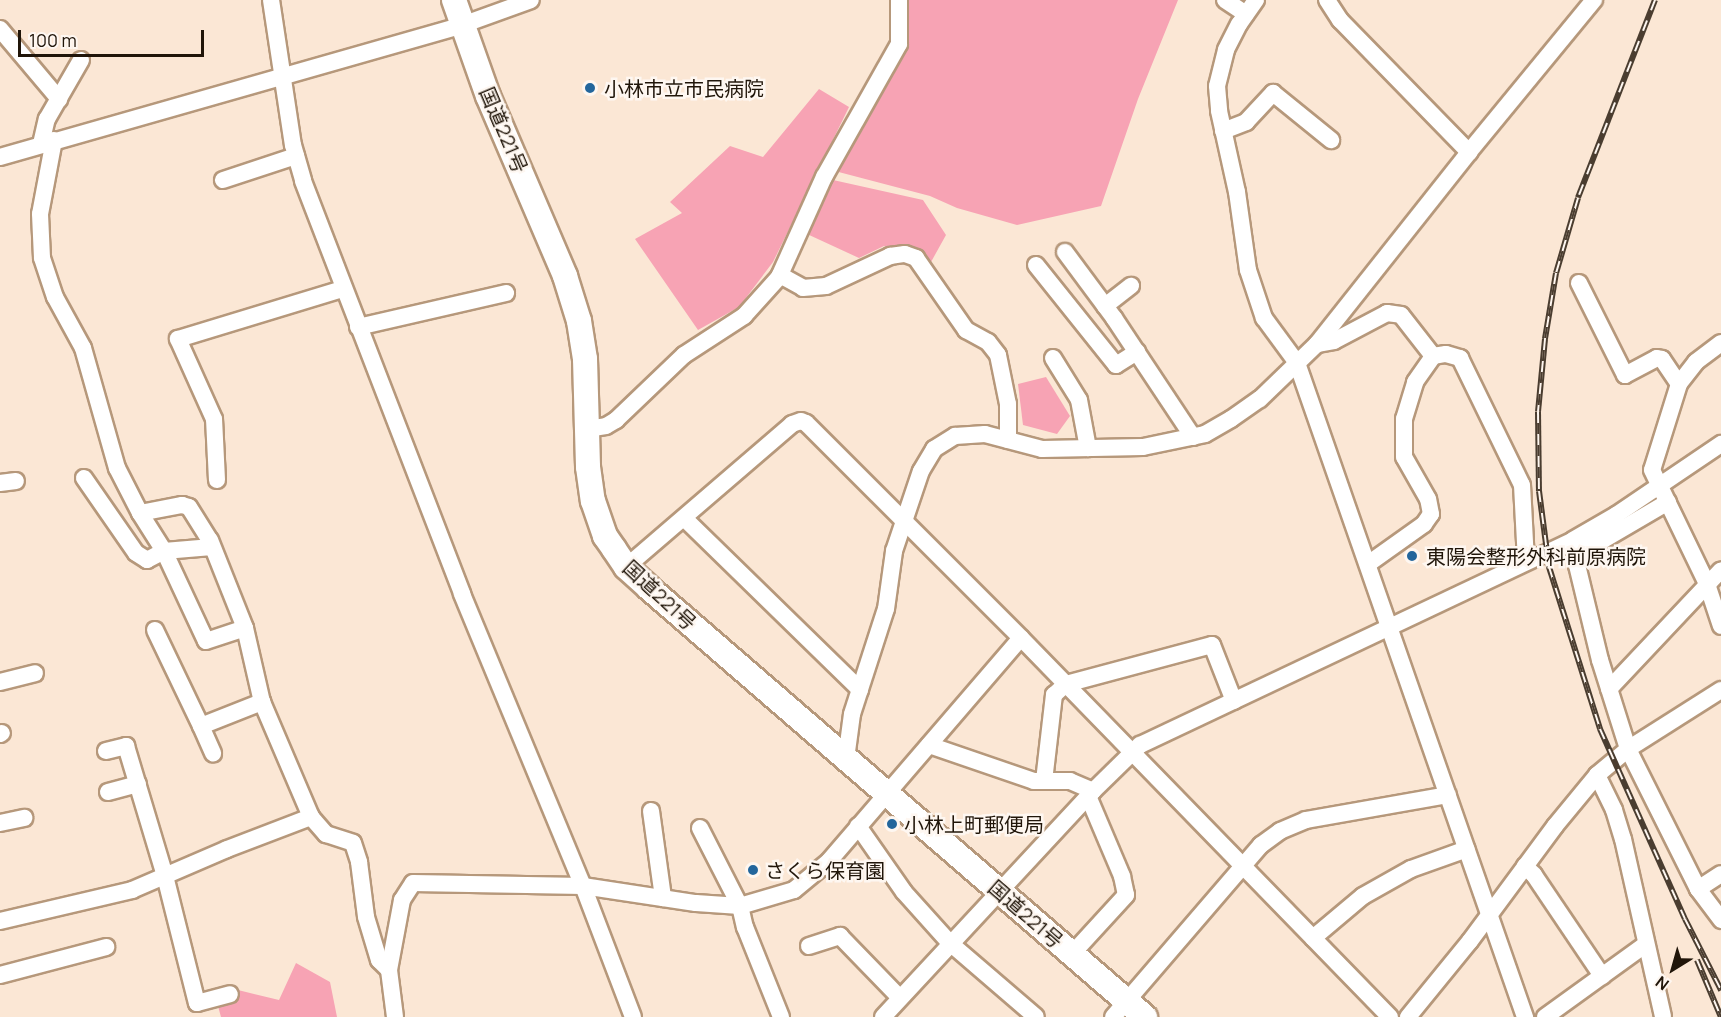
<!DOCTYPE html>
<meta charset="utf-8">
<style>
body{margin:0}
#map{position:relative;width:1721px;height:1017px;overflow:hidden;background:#fbe7d5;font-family:Manrope,"Noto Sans JP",sans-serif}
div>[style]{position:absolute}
.green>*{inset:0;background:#f7a3b4}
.roads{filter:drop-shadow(2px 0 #b6987b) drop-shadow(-2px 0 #b6987b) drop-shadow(0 2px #b6987b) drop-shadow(0 -2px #b6987b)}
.minor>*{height:16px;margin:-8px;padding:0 8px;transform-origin:8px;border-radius:8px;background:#fff}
.highway>*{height:24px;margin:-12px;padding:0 12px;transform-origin:12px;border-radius:12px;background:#fff}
.rail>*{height:6px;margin-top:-3px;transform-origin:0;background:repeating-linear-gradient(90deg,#fef7f1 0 11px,#4a3d30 0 22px);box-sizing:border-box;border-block:2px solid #4a3d30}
.dots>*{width:16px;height:16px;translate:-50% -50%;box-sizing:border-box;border:3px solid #fef7f1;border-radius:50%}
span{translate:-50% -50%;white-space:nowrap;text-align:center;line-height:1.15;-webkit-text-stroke:5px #fef7f1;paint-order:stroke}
.poi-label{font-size:20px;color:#201509}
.left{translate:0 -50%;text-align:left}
.street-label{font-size:20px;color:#201509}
.north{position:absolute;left:1643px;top:939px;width:60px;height:60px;-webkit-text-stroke:4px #fef7f1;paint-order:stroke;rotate:217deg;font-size:16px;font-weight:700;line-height:24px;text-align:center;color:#201509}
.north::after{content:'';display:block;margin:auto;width:21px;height:27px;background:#201509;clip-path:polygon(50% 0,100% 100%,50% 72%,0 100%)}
.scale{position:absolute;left:18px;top:30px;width:186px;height:27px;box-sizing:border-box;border:3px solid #201509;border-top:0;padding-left:8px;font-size:18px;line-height:21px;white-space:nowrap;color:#201509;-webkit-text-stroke:4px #fef7f1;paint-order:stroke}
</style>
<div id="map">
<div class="green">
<i style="clip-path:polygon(908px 0,1178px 0,1138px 99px,1101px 206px,1017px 225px,957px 208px,930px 196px,831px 170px,909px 35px)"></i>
<i style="clip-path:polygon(819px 89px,849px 107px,773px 262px,739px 307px,698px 330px,635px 239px,682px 213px,670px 202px,730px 146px,763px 157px)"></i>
<i style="clip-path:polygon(833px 180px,923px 200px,946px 235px,931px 262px,884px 246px,859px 258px,807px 234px)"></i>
<i style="clip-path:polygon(1046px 377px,1070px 416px,1057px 434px,1023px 425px,1018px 384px)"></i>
<i style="clip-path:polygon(296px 963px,330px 982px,337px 1017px,221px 1017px,216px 999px,234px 989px,279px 1000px)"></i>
</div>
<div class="roads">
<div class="minor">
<i style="left:271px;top:0;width:147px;rotate:81.4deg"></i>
<i style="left:293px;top:145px;width:37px;rotate:74deg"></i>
<i style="left:303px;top:181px;width:443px;rotate:68.9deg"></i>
<i style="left:462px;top:594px;width:316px;rotate:67.5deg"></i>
<i style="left:583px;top:886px;width:140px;rotate:69.1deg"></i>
<i style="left:1225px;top:0;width:25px;rotate:34deg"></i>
<i style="left:1256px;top:0;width:29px;rotate:125deg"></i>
<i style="left:1239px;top:24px;width:29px;rotate:117deg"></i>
<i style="left:1226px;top:50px;width:37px;rotate:104deg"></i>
<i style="left:1217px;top:86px;width:25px;rotate:85deg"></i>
<i style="left:1219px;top:111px;width:83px;rotate:77.5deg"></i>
<i style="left:1237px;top:192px;width:79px;rotate:82deg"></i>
<i style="left:1248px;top:270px;width:51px;rotate:71.6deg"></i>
<i style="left:1264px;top:318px;width:56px;rotate:53.7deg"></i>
<i style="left:1297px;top:363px;width:693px;rotate:70.78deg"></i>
<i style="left:1327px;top:0;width:24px;rotate:57deg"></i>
<i style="left:1340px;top:20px;width:185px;rotate:45.7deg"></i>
<i style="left:0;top:29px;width:92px;rotate:49.9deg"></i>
<i style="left:1223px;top:131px;width:25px;rotate:-21deg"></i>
<i style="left:1246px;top:122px;width:40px;rotate:-47deg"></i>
<i style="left:1273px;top:93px;width:75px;rotate:39deg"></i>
<i style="left:54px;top:140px;width:75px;rotate:100.7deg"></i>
<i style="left:40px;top:214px;width:44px;rotate:87.4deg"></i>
<i style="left:42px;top:258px;width:41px;rotate:71.6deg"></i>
<i style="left:55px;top:297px;width:58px;rotate:61.2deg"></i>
<i style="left:83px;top:348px;width:125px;rotate:74.2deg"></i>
<i style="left:117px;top:468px;width:51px;rotate:62.9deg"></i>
<i style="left:140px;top:513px;width:43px;rotate:-10.8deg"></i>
<i style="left:182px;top:505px;width:7px;rotate:16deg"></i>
<i style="left:189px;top:507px;width:39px;rotate:58deg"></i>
<i style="left:210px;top:540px;width:95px;rotate:68.3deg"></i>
<i style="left:245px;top:628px;width:76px;rotate:77.1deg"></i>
<i style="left:262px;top:702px;width:125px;rotate:66.9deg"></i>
<i style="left:311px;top:817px;width:23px;rotate:49deg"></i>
<i style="left:326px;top:834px;width:28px;rotate:18deg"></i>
<i style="left:353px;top:843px;width:20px;rotate:72deg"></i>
<i style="left:359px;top:862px;width:55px;rotate:82.7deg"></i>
<i style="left:366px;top:917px;width:45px;rotate:73.2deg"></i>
<i style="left:379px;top:960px;width:14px;rotate:45deg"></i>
<i style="left:41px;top:144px;width:26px;rotate:-77deg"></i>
<i style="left:47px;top:119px;width:68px;rotate:-60deg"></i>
<i style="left:0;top:157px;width:480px;rotate:-15.9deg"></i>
<i style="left:462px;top:25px;width:73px;rotate:-19.9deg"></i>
<i style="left:223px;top:180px;width:77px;rotate:-18.2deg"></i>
<i style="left:1065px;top:252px;width:82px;rotate:53.4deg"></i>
<i style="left:1114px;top:318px;width:143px;rotate:56.4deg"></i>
<i style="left:1036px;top:265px;width:128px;rotate:51.3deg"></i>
<i style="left:1116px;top:365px;width:25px;rotate:-32deg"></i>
<i style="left:780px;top:275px;width:26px;rotate:29deg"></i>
<i style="left:803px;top:288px;width:23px;rotate:-5deg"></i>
<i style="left:826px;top:286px;width:71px;rotate:-25.1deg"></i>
<i style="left:890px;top:256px;width:15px;rotate:-8deg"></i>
<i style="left:905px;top:254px;width:12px;rotate:20deg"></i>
<i style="left:916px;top:258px;width:88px;rotate:55.2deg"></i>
<i style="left:966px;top:330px;width:25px;rotate:29deg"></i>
<i style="left:988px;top:342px;width:16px;rotate:52deg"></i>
<i style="left:998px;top:355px;width:50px;rotate:78.5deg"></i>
<i style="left:1008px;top:404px;width:36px;rotate:90deg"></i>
<i style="left:1579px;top:283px;width:103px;rotate:63.4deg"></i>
<i style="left:1625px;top:375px;width:36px;rotate:-28deg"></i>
<i style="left:1657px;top:358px;width:5px;rotate:11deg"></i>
<i style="left:1662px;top:359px;width:30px;rotate:56deg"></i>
<i style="left:1105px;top:306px;width:33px;rotate:-38deg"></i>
<i style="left:358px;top:327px;width:152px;rotate:-12.9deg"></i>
<i style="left:1721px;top:343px;width:31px;rotate:143deg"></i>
<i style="left:1696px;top:362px;width:28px;rotate:128deg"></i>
<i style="left:1679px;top:384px;width:90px;rotate:107.4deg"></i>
<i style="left:1652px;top:470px;width:127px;rotate:64.2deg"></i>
<i style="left:1707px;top:584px;width:44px;rotate:71.6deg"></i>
<i style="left:1317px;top:344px;width:17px;rotate:-10deg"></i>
<i style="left:1334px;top:341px;width:60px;rotate:-27.8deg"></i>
<i style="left:1387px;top:313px;width:14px;rotate:8deg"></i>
<i style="left:1401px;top:315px;width:52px;rotate:52deg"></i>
<i style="left:1053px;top:358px;width:49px;rotate:58.2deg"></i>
<i style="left:1079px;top:400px;width:49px;rotate:79.4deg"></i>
<i style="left:587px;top:429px;width:19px;rotate:-9deg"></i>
<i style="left:606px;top:426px;width:12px;rotate:-31deg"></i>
<i style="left:616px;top:420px;width:94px;rotate:-43.7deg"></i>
<i style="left:684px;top:355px;width:72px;rotate:-33deg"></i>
<i style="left:744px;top:316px;width:52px;rotate:-48.1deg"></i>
<i style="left:779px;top:277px;width:110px;rotate:-65.8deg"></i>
<i style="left:824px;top:177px;width:153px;rotate:-60.6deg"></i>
<i style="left:899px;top:44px;width:44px;rotate:-90deg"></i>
<i style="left:84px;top:478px;width:91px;rotate:55.3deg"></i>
<i style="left:136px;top:553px;width:13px;rotate:32deg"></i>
<i style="left:147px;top:560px;width:19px;rotate:-28deg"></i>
<i style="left:164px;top:551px;width:48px;rotate:-4.8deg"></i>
<i style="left:217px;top:480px;width:61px;rotate:-92.8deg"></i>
<i style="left:214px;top:419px;width:88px;rotate:-114.2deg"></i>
<i style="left:178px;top:339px;width:172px;rotate:-16.9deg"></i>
<i style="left:0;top:483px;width:16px;rotate:-7deg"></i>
<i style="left:1668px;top:502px;width:101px;rotate:149.6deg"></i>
<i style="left:1581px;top:553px;width:13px;rotate:108deg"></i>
<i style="left:1577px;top:565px;width:98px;rotate:76.4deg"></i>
<i style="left:1600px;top:660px;width:93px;rotate:72.5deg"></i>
<i style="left:1628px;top:749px;width:157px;rotate:63.4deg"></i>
<i style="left:1698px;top:889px;width:39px;rotate:53deg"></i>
<i style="left:140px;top:513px;width:45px;rotate:57.7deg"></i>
<i style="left:164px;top:551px;width:99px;rotate:65deg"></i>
<i style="left:206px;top:641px;width:41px;rotate:-18.4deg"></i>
<i style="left:684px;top:518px;width:246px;rotate:44.3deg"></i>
<i style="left:1368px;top:564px;width:69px;rotate:-35.5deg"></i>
<i style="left:1424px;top:524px;width:12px;rotate:-55deg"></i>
<i style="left:1431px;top:514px;width:15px;rotate:-101deg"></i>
<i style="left:1428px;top:499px;width:48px;rotate:-119.7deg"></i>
<i style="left:1404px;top:457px;width:38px;rotate:-90deg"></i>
<i style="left:1404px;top:419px;width:39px;rotate:-73deg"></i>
<i style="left:1415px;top:382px;width:32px;rotate:-55deg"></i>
<i style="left:1433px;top:356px;width:13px;rotate:-9deg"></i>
<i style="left:1446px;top:354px;width:15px;rotate:16deg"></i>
<i style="left:1460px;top:358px;width:141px;rotate:64deg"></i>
<i style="left:1522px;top:485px;width:76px;rotate:87deg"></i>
<i style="left:626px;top:567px;width:219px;rotate:-40.7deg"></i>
<i style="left:792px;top:424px;width:9px;rotate:-18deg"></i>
<i style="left:801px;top:421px;width:5px;rotate:22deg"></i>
<i style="left:806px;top:423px;width:304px;rotate:45deg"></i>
<i style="left:1021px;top:638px;width:529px;rotate:45.77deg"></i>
<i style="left:155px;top:630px;width:106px;rotate:64.4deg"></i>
<i style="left:201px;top:726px;width:66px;rotate:-21.5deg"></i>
<i style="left:0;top:682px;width:36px;rotate:-14deg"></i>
<i style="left:1609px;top:689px;width:163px;rotate:-46.7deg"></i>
<i style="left:201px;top:726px;width:30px;rotate:66deg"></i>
<i style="left:0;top:734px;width:2px;rotate:-27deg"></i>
<i style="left:929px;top:745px;width:111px;rotate:18.9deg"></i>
<i style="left:1034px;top:781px;width:36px"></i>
<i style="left:1070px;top:781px;width:25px;rotate:23deg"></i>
<i style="left:106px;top:751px;width:21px;rotate:-14deg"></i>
<i style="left:126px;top:746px;width:136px;rotate:73.3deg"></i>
<i style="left:165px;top:876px;width:131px;rotate:75.9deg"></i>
<i style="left:197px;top:1003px;width:34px;rotate:-15deg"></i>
<i style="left:846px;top:759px;width:45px;rotate:-82.4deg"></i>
<i style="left:852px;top:714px;width:110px;rotate:-72.1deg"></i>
<i style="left:886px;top:609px;width:59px;rotate:-82.1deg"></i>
<i style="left:894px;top:551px;width:84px;rotate:-71.4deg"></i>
<i style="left:921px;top:471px;width:26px;rotate:-59deg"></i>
<i style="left:934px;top:449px;width:25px;rotate:-32deg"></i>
<i style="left:955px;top:436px;width:30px;rotate:-4deg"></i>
<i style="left:985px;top:434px;width:59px;rotate:14.7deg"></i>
<i style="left:1042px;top:449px;width:101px;rotate:-1.1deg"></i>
<i style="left:1143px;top:447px;width:63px;rotate:-11.8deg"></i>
<i style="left:1205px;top:434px;width:30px;rotate:-30deg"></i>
<i style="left:1231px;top:419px;width:35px;rotate:-35deg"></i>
<i style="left:1260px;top:399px;width:79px;rotate:-44deg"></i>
<i style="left:1317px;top:344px;width:245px;rotate:-51.6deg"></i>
<i style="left:1469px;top:152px;width:197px;rotate:-50.6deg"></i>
<i style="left:1597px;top:775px;width:39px;rotate:64deg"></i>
<i style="left:1614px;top:810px;width:30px;rotate:73deg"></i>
<i style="left:1623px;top:839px;width:182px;rotate:77.3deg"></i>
<i style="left:1044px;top:781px;width:87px;rotate:-83.4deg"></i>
<i style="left:1054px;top:695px;width:16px;rotate:-43deg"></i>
<i style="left:1066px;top:684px;width:151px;rotate:-15deg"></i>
<i style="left:1212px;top:645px;width:60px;rotate:68.6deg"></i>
<i style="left:108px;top:792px;width:31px;rotate:-15deg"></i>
<i style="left:651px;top:811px;width:88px;rotate:82.1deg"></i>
<i style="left:0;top:823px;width:25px;rotate:-12deg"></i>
<i style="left:858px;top:826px;width:80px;rotate:55.1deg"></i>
<i style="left:904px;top:892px;width:69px;rotate:48deg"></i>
<i style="left:950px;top:943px;width:113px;rotate:40.7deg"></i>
<i style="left:700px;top:828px;width:88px;rotate:62.9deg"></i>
<i style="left:740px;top:906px;width:22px;rotate:77deg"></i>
<i style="left:745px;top:927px;width:97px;rotate:68.2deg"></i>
<i style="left:1525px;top:866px;width:13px;rotate:45deg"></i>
<i style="left:1534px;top:875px;width:122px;rotate:56deg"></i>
<i style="left:1698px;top:889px;width:27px;rotate:-33deg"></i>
<i style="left:0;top:921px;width:136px;rotate:-13.2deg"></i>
<i style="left:132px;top:890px;width:103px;rotate:-23.3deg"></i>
<i style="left:227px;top:849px;width:90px;rotate:-20.9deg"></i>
<i style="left:1313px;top:938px;width:65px;rotate:-40deg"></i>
<i style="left:1363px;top:896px;width:55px;rotate:-29.4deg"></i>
<i style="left:1411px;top:869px;width:59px;rotate:-19.7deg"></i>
<i style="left:809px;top:946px;width:33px;rotate:-18deg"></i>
<i style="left:840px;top:936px;width:86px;rotate:45.9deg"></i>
<i style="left:1072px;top:954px;width:80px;rotate:-47.5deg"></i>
<i style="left:1126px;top:895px;width:19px;rotate:-102deg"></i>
<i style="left:1122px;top:876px;width:87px;rotate:-113deg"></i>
<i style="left:0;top:975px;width:110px;rotate:-14.8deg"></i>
<i style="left:395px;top:1017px;width:47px;rotate:-97.3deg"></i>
<i style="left:389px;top:970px;width:71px;rotate:-79.5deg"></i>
<i style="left:402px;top:900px;width:20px;rotate:-57deg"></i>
<i style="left:413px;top:883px;width:170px;rotate:1deg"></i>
<i style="left:583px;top:886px;width:114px;rotate:8.6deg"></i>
<i style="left:696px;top:903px;width:44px;rotate:3.9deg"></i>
<i style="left:740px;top:906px;width:56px;rotate:-16.5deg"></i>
<i style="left:794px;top:890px;width:45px;rotate:-39.6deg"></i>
<i style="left:829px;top:861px;width:294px;rotate:-49.3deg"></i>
<i style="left:883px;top:1017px;width:309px;rotate:-47.1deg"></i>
<i style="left:1093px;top:791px;width:66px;rotate:-44.4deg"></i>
<i style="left:1140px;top:745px;width:479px;rotate:-25.3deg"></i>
<i style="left:1573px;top:540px;width:50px;rotate:-30.2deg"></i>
<i style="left:1616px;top:515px;width:127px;rotate:-34.1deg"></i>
<i style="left:1113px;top:1017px;width:227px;rotate:-49.3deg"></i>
<i style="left:1261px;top:845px;width:24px;rotate:-36deg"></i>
<i style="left:1280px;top:831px;width:28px;rotate:-23deg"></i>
<i style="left:1306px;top:820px;width:144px;rotate:-10deg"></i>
<i style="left:1408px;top:1017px;width:98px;rotate:-50.8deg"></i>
<i style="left:1470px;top:941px;width:143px;rotate:-53.5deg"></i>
<i style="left:1555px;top:826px;width:66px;rotate:-50.5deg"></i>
<i style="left:1597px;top:775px;width:40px;rotate:-40deg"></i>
<i style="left:1628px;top:749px;width:110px;rotate:-32.4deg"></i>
<i style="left:1545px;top:1017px;width:123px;rotate:-35.8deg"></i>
</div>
<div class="highway">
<i style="left:454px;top:0;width:102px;rotate:70.5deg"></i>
<i style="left:488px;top:96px;width:196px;rotate:66.8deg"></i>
<i style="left:565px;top:276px;width:47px;rotate:72.7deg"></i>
<i style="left:579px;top:321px;width:38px;rotate:81deg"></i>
<i style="left:585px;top:359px;width:108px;rotate:88.4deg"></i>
<i style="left:588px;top:467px;width:34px;rotate:82deg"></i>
<i style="left:593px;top:501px;width:37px;rotate:71deg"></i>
<i style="left:605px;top:536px;width:16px;rotate:55deg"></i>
<i style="left:614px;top:549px;width:22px;rotate:56deg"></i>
<i style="left:626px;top:567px;width:31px;rotate:42deg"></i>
<i style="left:649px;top:588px;width:656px;rotate:40.86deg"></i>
</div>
</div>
<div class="rail">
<i style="left:1655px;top:0;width:212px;rotate:111.3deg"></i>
<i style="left:1578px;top:198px;width:78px;rotate:106.3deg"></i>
<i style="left:1556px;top:273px;width:67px;rotate:99.5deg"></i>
<i style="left:1545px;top:339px;width:73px;rotate:95.5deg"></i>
<i style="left:1538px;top:412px;width:79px;rotate:89.3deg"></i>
<i style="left:1539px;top:491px;width:77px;rotate:82.5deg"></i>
<i style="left:1549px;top:567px;width:170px;rotate:72.5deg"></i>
<i style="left:1600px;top:729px;width:208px;rotate:65.9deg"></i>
<i style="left:1685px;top:919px;width:80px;rotate:63.1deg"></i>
<i style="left:1697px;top:960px;width:62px;rotate:67.2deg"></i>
</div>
<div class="dots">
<i style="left:590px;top:88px;background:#23669c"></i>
<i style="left:1412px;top:556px;background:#23669c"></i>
<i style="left:892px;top:824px;background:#23669c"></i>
<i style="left:753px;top:870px;background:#23669c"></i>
</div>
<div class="poi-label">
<span class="left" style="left:604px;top:88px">小林市立市民病院</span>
<span class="left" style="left:1426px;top:556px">東陽会整形外科前原病院</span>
<span class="left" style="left:904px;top:824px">小林上町郵便局</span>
<span class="left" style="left:765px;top:870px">さくら保育園</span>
</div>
<div class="street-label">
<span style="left:504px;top:130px;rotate:67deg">国道221号</span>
<span style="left:660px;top:595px;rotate:43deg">国道221号</span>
<span style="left:1026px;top:914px;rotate:41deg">国道221号</span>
</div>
<div class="north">N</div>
<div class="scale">100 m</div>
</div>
